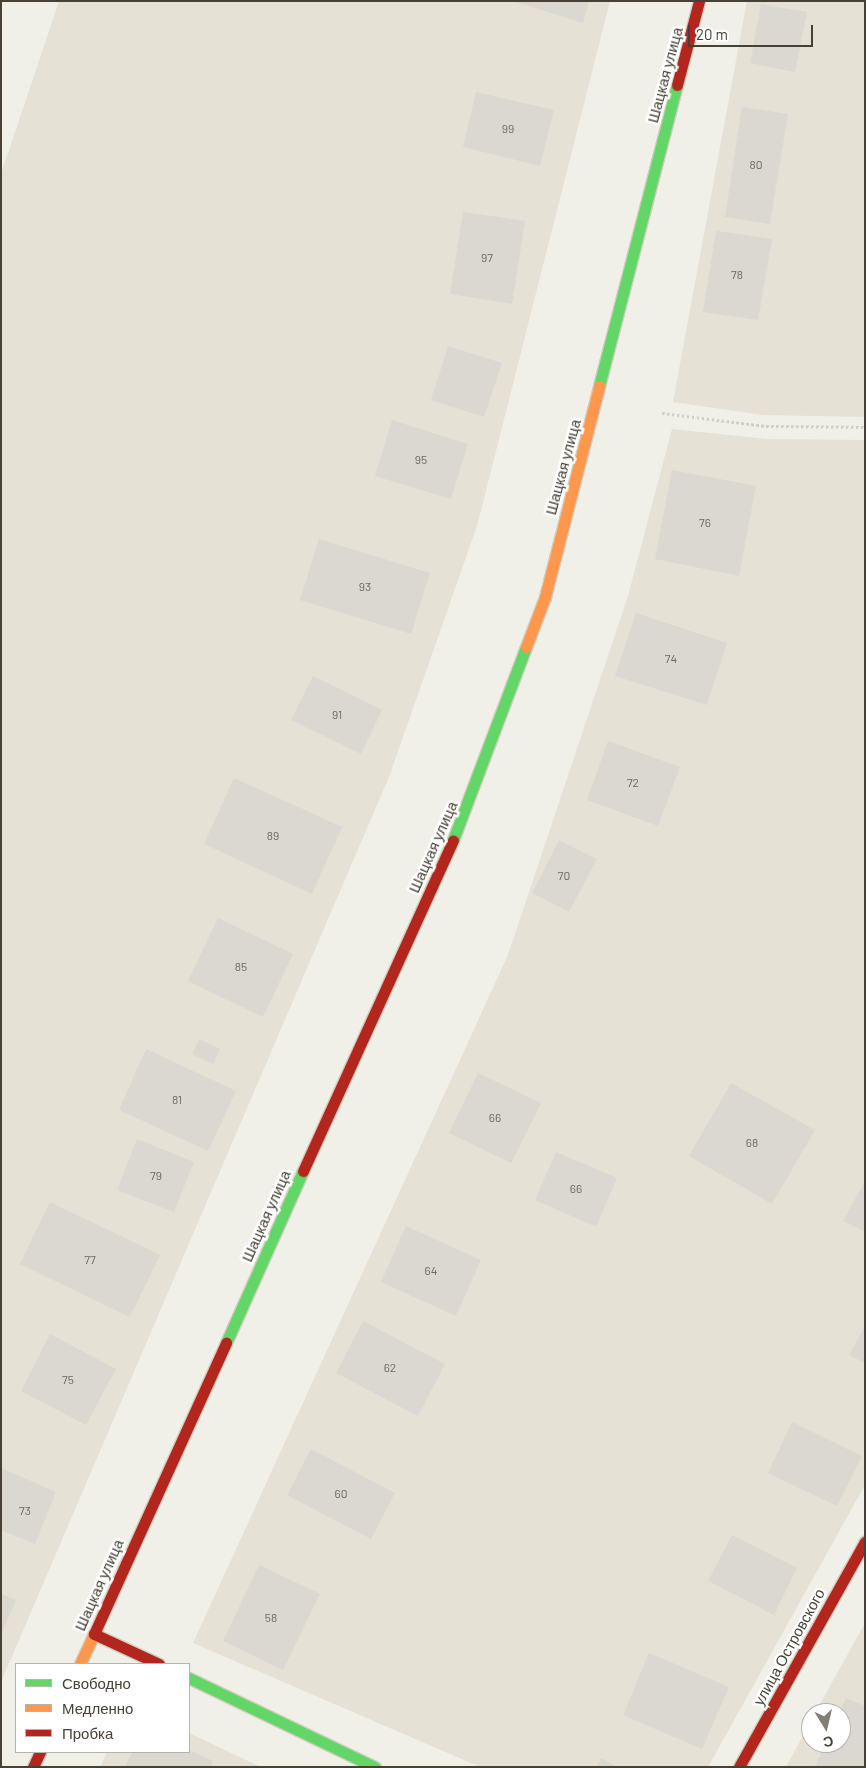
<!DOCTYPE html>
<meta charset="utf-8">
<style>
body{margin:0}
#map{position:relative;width:866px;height:1768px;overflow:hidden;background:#f0efe8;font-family:Barlow,sans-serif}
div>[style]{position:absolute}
.residential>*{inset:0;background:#e5e1d5}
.building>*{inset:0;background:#dad8d1}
.path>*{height:3px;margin-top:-1.5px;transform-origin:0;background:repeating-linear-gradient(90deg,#d1cec9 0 2.5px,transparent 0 5px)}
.roads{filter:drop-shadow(1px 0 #d0cdbf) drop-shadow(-1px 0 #d0cdbf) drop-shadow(0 1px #d0cdbf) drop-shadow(0 -1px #d0cdbf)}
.fast>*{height:11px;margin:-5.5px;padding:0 5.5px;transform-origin:5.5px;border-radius:5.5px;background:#63d668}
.slow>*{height:11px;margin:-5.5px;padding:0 5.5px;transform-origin:5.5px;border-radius:5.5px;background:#ff974d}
.jam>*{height:11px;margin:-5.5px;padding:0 5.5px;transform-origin:5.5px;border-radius:5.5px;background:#b3261e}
span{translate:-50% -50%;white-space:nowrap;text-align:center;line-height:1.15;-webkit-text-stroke:5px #fff;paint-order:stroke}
.number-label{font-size:12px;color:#6c685c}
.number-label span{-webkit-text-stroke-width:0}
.street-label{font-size:15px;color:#464134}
.frame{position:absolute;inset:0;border:2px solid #464134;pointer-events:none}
.legend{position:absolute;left:15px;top:1663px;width:175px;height:90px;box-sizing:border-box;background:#fff;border:1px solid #b5b3ae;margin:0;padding:6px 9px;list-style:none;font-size:15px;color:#464134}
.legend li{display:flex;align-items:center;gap:10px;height:25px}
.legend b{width:25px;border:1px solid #b5b3ae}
.north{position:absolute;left:801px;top:1703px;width:50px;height:50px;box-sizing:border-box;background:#fff;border:1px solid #b5b3ae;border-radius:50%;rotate:171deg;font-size:14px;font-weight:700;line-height:20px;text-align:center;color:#464134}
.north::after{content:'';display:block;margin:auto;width:18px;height:22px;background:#827e73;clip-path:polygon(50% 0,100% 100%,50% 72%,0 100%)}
.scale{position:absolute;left:688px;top:25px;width:125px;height:22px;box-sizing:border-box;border:2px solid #464134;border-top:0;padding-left:6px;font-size:15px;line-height:18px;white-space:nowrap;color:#464134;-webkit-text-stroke:4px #fff;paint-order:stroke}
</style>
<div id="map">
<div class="residential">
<i style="clip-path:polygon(59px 1px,610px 1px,477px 526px,389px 777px,1px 1682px,1px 174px)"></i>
<i style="clip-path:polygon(747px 1px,865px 1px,865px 417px,763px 415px,673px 402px)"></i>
<i style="clip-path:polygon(672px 429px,766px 439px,865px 440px,865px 1485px,708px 1767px,480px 1767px,193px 1643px,508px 955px,628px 596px)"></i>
<i style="clip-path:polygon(865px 1623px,865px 1767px,786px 1767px,811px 1721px,811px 1743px,841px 1743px,841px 1713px,815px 1713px)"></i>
<i style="clip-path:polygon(189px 1733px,261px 1767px,100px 1767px,107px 1752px,189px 1752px)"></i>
</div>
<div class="building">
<i style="clip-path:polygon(513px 1px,589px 1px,583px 23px)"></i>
<i style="clip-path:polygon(761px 4px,807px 12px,795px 72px,750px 63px)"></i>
<i style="clip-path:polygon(476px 92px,554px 110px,540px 166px,463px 147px)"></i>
<i style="clip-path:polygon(742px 107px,788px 114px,770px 224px,725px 217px)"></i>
<i style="clip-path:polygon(463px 212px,525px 221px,512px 304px,450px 294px)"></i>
<i style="clip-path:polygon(716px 231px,772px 239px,758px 320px,703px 312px)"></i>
<i style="clip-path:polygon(448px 346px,502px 363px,484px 417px,431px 400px)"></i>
<i style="clip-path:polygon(392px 420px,468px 444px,451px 499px,375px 476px)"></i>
<i style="clip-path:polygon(672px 470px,756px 486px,739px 576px,655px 559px)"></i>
<i style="clip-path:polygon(319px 539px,430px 573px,411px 634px,300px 600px)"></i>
<i style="clip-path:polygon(636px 613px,727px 643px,707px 705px,615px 676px)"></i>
<i style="clip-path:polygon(313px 676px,382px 710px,361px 754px,291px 720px)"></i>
<i style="clip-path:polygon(608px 741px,680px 767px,658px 826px,587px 800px)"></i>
<i style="clip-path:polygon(234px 778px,342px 827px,312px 894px,204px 844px)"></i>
<i style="clip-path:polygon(559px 840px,597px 859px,569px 912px,532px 893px)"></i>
<i style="clip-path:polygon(218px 918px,293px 954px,263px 1017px,188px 981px)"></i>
<i style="clip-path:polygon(199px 1039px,220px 1049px,213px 1064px,192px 1054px)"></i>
<i style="clip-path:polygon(146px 1049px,236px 1091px,208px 1151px,119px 1110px)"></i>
<i style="clip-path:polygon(478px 1073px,541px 1103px,511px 1163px,449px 1133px)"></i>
<i style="clip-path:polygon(731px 1083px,815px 1130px,772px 1204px,689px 1156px)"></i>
<i style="clip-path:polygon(137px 1139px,194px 1162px,174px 1212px,117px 1190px)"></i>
<i style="clip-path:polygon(556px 1152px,617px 1178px,596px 1227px,535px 1200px)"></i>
<i style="clip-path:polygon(865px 1181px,865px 1232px,843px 1221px)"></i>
<i style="clip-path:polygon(50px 1202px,160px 1255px,130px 1317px,20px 1264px)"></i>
<i style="clip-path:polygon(406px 1226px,481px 1260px,456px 1316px,381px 1282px)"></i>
<i style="clip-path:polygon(363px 1321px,445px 1364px,418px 1416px,336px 1373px)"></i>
<i style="clip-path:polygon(865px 1326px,865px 1363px,849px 1355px)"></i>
<i style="clip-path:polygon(50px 1334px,116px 1369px,86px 1425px,21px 1391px)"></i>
<i style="clip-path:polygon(792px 1422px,862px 1456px,837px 1506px,768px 1473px)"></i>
<i style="clip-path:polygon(311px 1449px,395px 1493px,371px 1539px,287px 1495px)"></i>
<i style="clip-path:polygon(1px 1468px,56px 1492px,35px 1544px,1px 1530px)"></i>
<i style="clip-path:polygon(732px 1535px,797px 1568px,774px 1615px,708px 1581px)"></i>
<i style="clip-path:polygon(259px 1565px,320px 1594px,283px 1670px,223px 1641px)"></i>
<i style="clip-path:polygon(1px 1594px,16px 1600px,1px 1635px)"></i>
<i style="clip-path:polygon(649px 1653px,729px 1687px,702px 1749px,623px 1715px)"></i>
<i style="clip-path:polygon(846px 1698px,865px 1706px,865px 1767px,815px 1767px,825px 1743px,841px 1743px,839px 1713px)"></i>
<i style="clip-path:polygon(189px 1750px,213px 1761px,211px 1767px,125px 1767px,132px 1752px)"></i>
<i style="clip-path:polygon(601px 1758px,617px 1767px,596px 1767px)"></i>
</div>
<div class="path">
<i style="left:662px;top:413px;width:105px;rotate:7.1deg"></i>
<i style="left:766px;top:426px;width:99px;rotate:0.6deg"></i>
</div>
<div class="roads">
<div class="fast">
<i style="left:599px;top:386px;width:311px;rotate:-75.5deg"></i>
<i style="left:453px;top:840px;width:206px;rotate:-69.3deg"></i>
<i style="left:226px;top:1343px;width:188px;rotate:-65.9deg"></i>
<i style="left:189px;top:1678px;width:206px;rotate:25.6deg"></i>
</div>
<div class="slow">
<i style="left:526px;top:647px;width:53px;rotate:-69.2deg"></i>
<i style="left:545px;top:597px;width:218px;rotate:-75.6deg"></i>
<i style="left:80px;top:1664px;width:33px;rotate:-65deg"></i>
</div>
<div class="jam">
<i style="left:677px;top:85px;width:87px;rotate:-75.3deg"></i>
<i style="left:303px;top:1171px;width:363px;rotate:-65.6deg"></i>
<i style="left:159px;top:1664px;width:72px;rotate:-155.2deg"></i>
<i style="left:94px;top:1634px;width:320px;rotate:-65.6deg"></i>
<i style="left:33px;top:1767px;width:17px;rotate:-65deg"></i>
<i style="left:739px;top:1767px;width:258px;rotate:-60.8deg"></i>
</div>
</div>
<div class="number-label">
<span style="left:508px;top:129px">99</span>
<span style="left:756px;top:165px">80</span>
<span style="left:487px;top:258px">97</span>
<span style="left:737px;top:275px">78</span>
<span style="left:421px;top:460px">95</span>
<span style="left:705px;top:523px">76</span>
<span style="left:365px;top:587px">93</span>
<span style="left:671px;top:659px">74</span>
<span style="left:337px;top:715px">91</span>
<span style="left:633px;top:783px">72</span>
<span style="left:273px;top:836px">89</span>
<span style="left:564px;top:876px">70</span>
<span style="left:241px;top:967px">85</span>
<span style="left:177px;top:1100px">81</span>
<span style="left:495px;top:1118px">66</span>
<span style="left:752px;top:1143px">68</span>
<span style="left:156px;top:1176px">79</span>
<span style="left:576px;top:1189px">66</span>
<span style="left:90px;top:1260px">77</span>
<span style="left:431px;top:1271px">64</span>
<span style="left:390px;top:1368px">62</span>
<span style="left:68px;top:1380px">75</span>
<span style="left:341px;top:1494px">60</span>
<span style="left:25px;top:1511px">73</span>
<span style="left:271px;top:1618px">58</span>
</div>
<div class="street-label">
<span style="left:665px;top:75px;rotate:-75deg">Шацкая улица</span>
<span style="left:563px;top:467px;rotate:-75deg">Шацкая улица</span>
<span style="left:433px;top:847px;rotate:-66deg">Шацкая улица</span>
<span style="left:266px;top:1216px;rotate:-66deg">Шацкая улица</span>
<span style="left:99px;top:1585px;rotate:-66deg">Шацкая улица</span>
<span style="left:789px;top:1647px;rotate:-61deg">улица Островского</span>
</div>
<div class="frame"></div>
<ul class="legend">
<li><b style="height:6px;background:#63d668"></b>Свободно</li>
<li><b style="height:6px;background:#ff974d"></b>Медленно</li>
<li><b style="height:6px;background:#b3261e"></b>Пробка</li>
</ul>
<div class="north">С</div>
<div class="scale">20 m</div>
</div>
